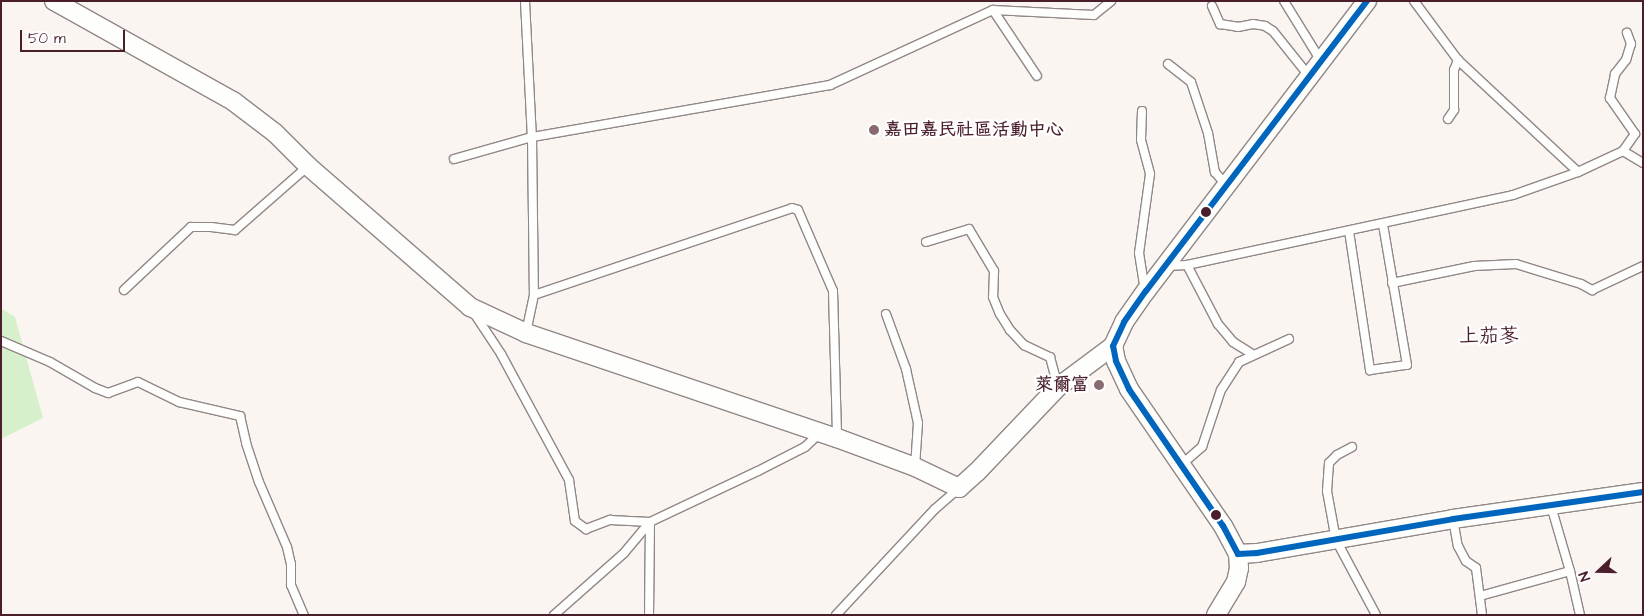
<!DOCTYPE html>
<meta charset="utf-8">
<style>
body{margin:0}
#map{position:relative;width:1644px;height:616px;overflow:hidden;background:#faf5f0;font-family:"Architects Daughter","LXGW WenKai TC",sans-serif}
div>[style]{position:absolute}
.green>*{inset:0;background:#d6f0cb}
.roads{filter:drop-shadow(1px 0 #928787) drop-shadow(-1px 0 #928787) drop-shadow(0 1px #928787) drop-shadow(0 -1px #928787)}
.service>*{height:8px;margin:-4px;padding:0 4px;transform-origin:4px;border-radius:4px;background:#fefefd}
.tertiary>*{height:18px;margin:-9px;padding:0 9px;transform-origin:9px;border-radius:9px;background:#fefefd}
.bus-1>*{height:6px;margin:-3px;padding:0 3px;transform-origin:3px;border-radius:3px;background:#0065bd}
.dots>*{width:14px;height:14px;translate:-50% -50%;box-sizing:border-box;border:2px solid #fff;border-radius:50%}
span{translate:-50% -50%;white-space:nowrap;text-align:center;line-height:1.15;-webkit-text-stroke:4.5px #fff;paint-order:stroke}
.poi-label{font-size:18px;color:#4a1f2b;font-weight:700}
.left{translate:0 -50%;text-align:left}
.right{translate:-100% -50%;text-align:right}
.quarter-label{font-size:20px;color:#4a1f2b}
.frame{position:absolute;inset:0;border:2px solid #4a1f2b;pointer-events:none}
.north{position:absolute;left:1574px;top:546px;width:50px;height:50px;-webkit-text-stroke:4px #fff;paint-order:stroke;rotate:249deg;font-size:14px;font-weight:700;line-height:20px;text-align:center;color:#4a1f2b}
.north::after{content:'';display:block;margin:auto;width:18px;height:22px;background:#4a1f2b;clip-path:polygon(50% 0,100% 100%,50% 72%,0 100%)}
.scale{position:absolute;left:20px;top:30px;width:105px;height:22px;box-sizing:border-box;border:2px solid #4a1f2b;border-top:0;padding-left:6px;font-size:15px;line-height:18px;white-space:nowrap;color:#4a1f2b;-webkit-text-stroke:4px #fff;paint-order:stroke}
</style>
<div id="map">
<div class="green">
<i style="clip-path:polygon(1px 308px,15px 317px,43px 418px,1px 439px)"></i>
</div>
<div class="roads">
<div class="service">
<i style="left:525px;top:1px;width:136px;rotate:87.1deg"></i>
<i style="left:532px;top:137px;width:158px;rotate:89.3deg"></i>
<i style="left:534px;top:295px;width:39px;rotate:102deg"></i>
<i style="left:1284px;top:1px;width:70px;rotate:58.3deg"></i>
<i style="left:1414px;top:1px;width:74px;rotate:53.3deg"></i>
<i style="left:1458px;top:60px;width:164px;rotate:43deg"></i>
<i style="left:1212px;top:6px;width:20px;rotate:66deg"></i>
<i style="left:1220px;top:24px;width:18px;rotate:9deg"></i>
<i style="left:1238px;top:27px;width:15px;rotate:-11deg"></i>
<i style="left:1253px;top:24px;width:12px;rotate:9deg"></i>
<i style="left:1265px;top:26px;width:9px;rotate:32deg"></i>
<i style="left:1273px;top:31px;width:58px;rotate:51.3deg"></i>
<i style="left:993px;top:10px;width:79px;rotate:56.3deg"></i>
<i style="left:1168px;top:64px;width:29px;rotate:38deg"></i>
<i style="left:1191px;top:82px;width:54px;rotate:71.6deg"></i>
<i style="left:1208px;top:133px;width:40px;rotate:80deg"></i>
<i style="left:1215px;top:172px;width:17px;rotate:50deg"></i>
<i style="left:1142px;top:111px;width:29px;rotate:92deg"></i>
<i style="left:1141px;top:140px;width:35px;rotate:75deg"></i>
<i style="left:1150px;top:174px;width:80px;rotate:97.9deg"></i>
<i style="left:1139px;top:253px;width:36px;rotate:81deg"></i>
<i style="left:1448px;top:119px;width:11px;rotate:-56deg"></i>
<i style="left:1454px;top:110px;width:40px;rotate:-90deg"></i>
<i style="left:1454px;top:70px;width:11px;rotate:-68deg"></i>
<i style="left:1623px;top:151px;width:21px;rotate:-55deg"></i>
<i style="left:1635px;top:134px;width:44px;rotate:-124.8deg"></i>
<i style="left:1610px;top:98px;width:25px;rotate:-78deg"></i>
<i style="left:1615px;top:74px;width:18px;rotate:-52deg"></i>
<i style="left:1626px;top:60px;width:17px;rotate:-73deg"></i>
<i style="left:1631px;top:44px;width:12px;rotate:-110deg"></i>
<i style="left:454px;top:159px;width:81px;rotate:-15.8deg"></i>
<i style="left:532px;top:137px;width:303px;rotate:-9.9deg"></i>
<i style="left:830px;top:85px;width:179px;rotate:-24.7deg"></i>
<i style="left:993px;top:10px;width:101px;rotate:2.8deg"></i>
<i style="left:1094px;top:15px;width:22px;rotate:-39deg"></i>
<i style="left:1349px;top:231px;width:141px;rotate:81.4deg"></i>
<i style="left:1370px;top:370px;width:37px;rotate:-8deg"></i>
<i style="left:1407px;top:365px;width:143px;rotate:-99.7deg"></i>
<i style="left:926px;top:242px;width:45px;rotate:-16.8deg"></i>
<i style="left:969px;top:229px;width:49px;rotate:59.2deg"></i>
<i style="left:994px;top:271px;width:26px;rotate:92deg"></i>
<i style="left:993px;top:297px;width:18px;rotate:68deg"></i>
<i style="left:1000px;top:314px;width:19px;rotate:58deg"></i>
<i style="left:1010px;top:330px;width:21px;rotate:47deg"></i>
<i style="left:1024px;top:345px;width:29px;rotate:25deg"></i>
<i style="left:1050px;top:357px;width:31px;rotate:75deg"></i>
<i style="left:1187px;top:265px;width:67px;rotate:62.3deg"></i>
<i style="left:1218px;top:324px;width:23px;rotate:50deg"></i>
<i style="left:1233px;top:342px;width:22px;rotate:32deg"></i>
<i style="left:1167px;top:266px;width:20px;rotate:-3deg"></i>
<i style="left:1187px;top:265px;width:333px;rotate:-12.1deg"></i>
<i style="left:1513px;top:195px;width:69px;rotate:-19.5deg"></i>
<i style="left:1578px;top:172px;width:50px;rotate:-25deg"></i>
<i style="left:1623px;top:151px;width:23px;rotate:31deg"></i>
<i style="left:1392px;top:283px;width:84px;rotate:-11.7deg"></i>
<i style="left:1474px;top:266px;width:42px;rotate:-2.7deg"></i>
<i style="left:1516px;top:264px;width:68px;rotate:17.1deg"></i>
<i style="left:1581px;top:284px;width:13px;rotate:29deg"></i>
<i style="left:1592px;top:290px;width:56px;rotate:-25.2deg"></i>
<i style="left:124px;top:290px;width:92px;rotate:-43.2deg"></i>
<i style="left:191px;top:227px;width:20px"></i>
<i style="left:211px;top:227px;width:24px;rotate:7deg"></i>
<i style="left:235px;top:230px;width:97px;rotate:-41.2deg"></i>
<i style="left:534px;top:295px;width:272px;rotate:-18.6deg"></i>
<i style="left:792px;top:208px;width:6px;rotate:18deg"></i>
<i style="left:798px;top:210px;width:88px;rotate:66.6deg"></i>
<i style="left:833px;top:291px;width:146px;rotate:88.4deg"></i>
<i style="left:474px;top:313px;width:49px;rotate:56.6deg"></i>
<i style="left:501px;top:354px;width:143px;rotate:61.6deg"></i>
<i style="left:569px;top:480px;width:41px;rotate:81.7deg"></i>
<i style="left:575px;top:521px;width:14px;rotate:36deg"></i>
<i style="left:586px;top:529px;width:26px;rotate:-21deg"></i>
<i style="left:610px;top:520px;width:40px;rotate:2.9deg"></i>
<i style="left:650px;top:522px;width:93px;rotate:90.6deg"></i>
<i style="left:886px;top:314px;width:59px;rotate:70deg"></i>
<i style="left:906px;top:369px;width:55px;rotate:77.5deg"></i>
<i style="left:918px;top:423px;width:44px;rotate:93.9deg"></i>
<i style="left:1px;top:341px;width:53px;rotate:23.2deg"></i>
<i style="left:50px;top:362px;width:52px;rotate:30deg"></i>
<i style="left:95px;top:388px;width:14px;rotate:21deg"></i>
<i style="left:108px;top:393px;width:32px;rotate:-20deg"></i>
<i style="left:138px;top:382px;width:46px;rotate:26deg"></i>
<i style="left:179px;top:402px;width:63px;rotate:12.9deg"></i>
<i style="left:240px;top:416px;width:28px;rotate:77deg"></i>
<i style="left:246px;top:443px;width:41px;rotate:71.6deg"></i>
<i style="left:259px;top:482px;width:71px;rotate:66.7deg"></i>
<i style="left:287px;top:547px;width:17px;rotate:77deg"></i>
<i style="left:291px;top:564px;width:21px;rotate:90deg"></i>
<i style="left:291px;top:585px;width:33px;rotate:67deg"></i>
<i style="left:1352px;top:447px;width:17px;rotate:152deg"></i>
<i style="left:1337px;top:455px;width:11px;rotate:135deg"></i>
<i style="left:1329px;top:463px;width:28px;rotate:94deg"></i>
<i style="left:1327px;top:491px;width:50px;rotate:79.6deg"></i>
<i style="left:1336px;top:540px;width:85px;rotate:61.9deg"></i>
<i style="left:1181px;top:465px;width:28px;rotate:-41deg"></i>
<i style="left:1202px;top:447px;width:60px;rotate:-71.6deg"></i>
<i style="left:1221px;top:390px;width:33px;rotate:-57deg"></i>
<i style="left:1239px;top:362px;width:55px;rotate:-24.7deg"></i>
<i style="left:1551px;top:506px;width:68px;rotate:73.7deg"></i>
<i style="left:1570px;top:571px;width:45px;rotate:77.2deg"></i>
<i style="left:1453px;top:519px;width:27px;rotate:80deg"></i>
<i style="left:1458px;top:546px;width:17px;rotate:62deg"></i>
<i style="left:1466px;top:561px;width:12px;rotate:35deg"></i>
<i style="left:1476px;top:568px;width:47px;rotate:82.7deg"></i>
<i style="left:1480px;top:596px;width:93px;rotate:-15.5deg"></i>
<i style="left:554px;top:615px;width:94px;rotate:-41.5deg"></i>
<i style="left:624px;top:553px;width:40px;rotate:-50deg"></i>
<i style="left:650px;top:522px;width:119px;rotate:-25.3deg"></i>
<i style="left:758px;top:471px;width:53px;rotate:-27.1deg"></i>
<i style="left:805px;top:447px;width:19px;rotate:-43deg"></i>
<i style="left:836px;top:615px;width:145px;rotate:-47deg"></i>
<i style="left:935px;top:509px;width:32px;rotate:-41deg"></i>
</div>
<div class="tertiary">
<i style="left:54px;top:1px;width:205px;rotate:29.2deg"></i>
<i style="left:233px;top:101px;width:53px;rotate:37.3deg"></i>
<i style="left:275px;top:133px;width:47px;rotate:45deg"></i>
<i style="left:308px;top:166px;width:215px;rotate:41deg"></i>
<i style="left:470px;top:307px;width:62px;rotate:24.9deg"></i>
<i style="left:526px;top:333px;width:328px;rotate:18.7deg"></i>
<i style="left:837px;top:438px;width:83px;rotate:20.4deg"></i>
<i style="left:915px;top:467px;width:49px;rotate:25.5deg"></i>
<i style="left:959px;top:488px;width:24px;rotate:-42deg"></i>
<i style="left:977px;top:472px;width:117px;rotate:-46.4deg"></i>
<i style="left:1058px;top:387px;width:69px;rotate:-36.7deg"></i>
<i style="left:1238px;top:554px;width:19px;rotate:-3deg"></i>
<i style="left:1257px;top:553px;width:199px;rotate:-9.8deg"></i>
<i style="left:1453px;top:519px;width:192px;rotate:-8.1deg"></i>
<i style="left:1216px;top:615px;width:39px;rotate:-59deg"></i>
<i style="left:1236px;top:582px;width:14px;rotate:-78deg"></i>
<i style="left:1239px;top:568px;width:14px;rotate:-94deg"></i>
<i style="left:1238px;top:554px;width:32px;rotate:-118deg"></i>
<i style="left:1223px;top:526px;width:166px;rotate:-124.5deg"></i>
<i style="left:1129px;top:389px;width:31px;rotate:-115deg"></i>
<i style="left:1116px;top:361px;width:15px;rotate:-101deg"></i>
<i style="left:1113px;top:346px;width:26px;rotate:-65deg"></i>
<i style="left:1124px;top:322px;width:38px;rotate:-55deg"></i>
<i style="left:1146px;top:291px;width:365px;rotate:-52.7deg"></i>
</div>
</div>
<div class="bus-1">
<i style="left:1238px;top:554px;width:32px;rotate:-118deg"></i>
<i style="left:1223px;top:526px;width:166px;rotate:-124.5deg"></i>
<i style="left:1129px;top:389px;width:31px;rotate:-115deg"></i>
<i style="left:1116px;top:361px;width:15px;rotate:-101deg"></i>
<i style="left:1113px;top:346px;width:26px;rotate:-65deg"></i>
<i style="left:1124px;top:322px;width:38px;rotate:-55deg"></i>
<i style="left:1146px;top:291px;width:365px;rotate:-52.7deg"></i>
<i style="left:1238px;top:554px;width:19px;rotate:-3deg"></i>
<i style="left:1257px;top:553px;width:199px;rotate:-9.8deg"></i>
<i style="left:1453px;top:519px;width:192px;rotate:-8.1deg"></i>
</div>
<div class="dots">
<i style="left:874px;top:130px;background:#886a70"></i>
<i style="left:1206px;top:212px;background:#4a1f2b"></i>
<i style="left:1099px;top:385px;background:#886a70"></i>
<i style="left:1216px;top:515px;background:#4a1f2b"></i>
</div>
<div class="poi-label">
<span class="left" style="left:884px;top:130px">嘉田嘉民社區活動中心</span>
<span class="right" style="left:1089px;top:385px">萊爾富</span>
</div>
<div class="quarter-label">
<span style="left:1489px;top:336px">上茄苳</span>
</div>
<div class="frame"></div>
<div class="north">N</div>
<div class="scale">50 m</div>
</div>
